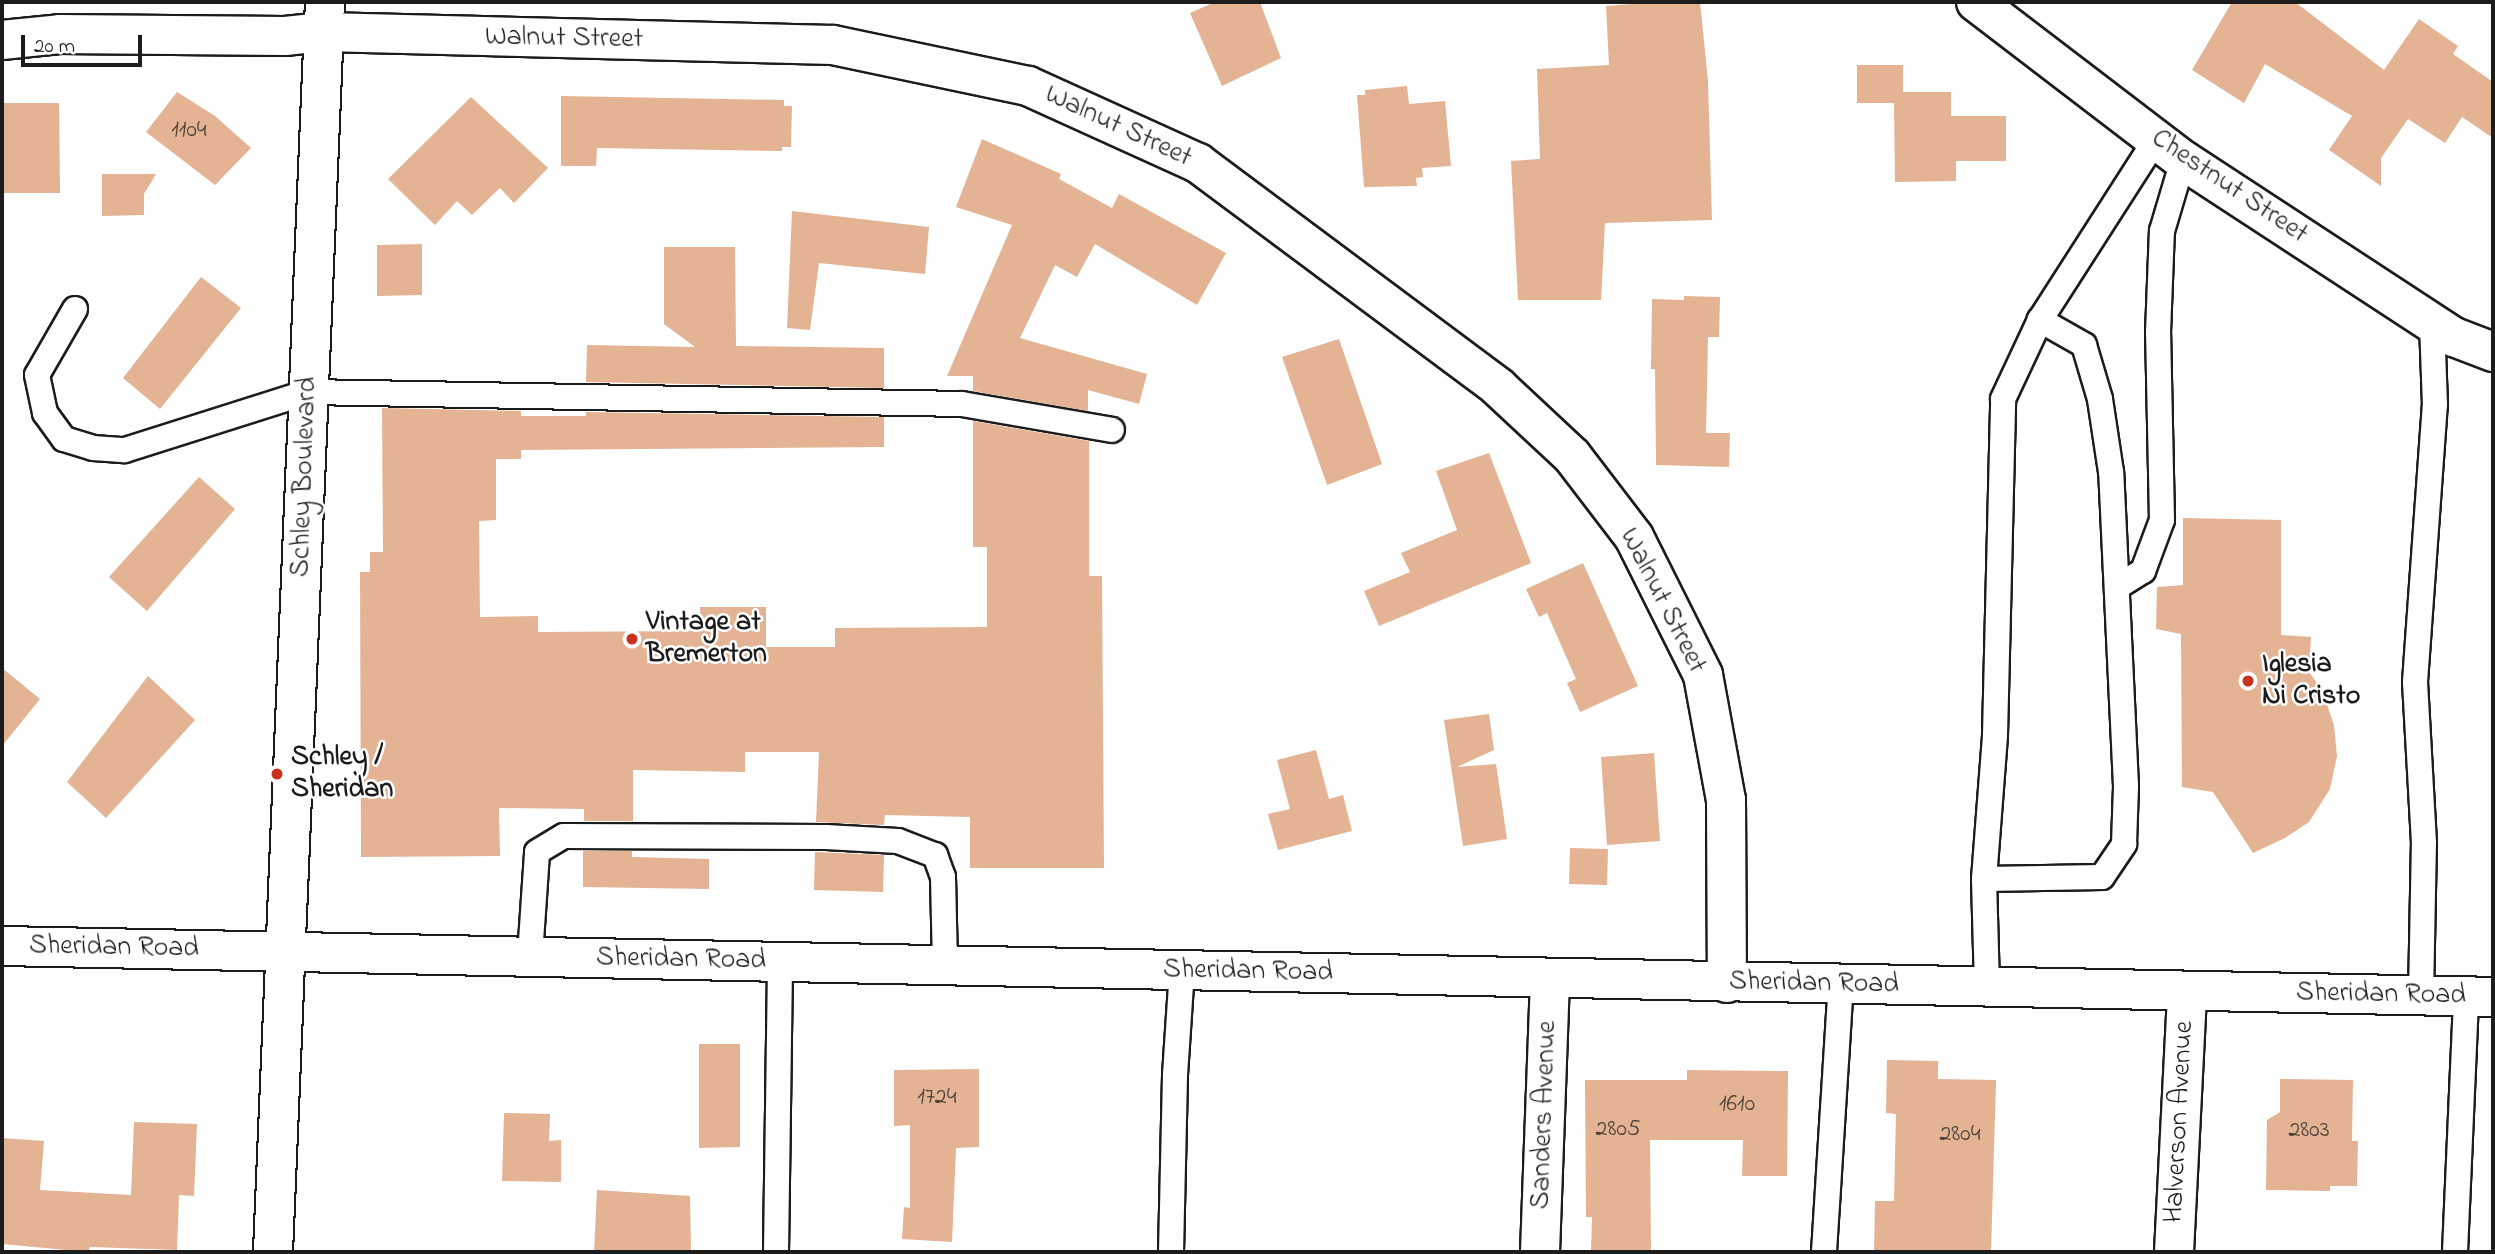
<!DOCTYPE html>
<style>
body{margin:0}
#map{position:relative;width:2495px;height:1254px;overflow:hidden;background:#fff;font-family:"Indie Flower",sans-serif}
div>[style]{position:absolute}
.building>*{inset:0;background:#e3b394}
.roads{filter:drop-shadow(2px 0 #1c1c1c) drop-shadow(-2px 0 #1c1c1c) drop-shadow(0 2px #1c1c1c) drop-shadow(0 -2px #1c1c1c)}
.service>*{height:24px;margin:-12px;padding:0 12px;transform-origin:12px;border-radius:12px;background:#fff}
.minor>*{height:38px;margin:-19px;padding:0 19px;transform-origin:19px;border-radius:19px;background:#fff}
.secondary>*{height:38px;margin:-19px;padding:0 19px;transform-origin:19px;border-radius:19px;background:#fff}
.dots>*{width:19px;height:19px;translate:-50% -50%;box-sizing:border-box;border:4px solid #fff;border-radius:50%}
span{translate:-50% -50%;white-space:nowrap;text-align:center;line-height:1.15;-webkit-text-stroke:5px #fff;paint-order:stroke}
.number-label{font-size:24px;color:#4e423a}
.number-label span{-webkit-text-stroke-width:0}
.street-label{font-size:28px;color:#1c1c1c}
.poi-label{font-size:28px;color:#1c1c1c;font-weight:700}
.left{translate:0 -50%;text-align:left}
.frame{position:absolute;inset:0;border:4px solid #1c1c1c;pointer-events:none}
.scale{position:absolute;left:21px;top:35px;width:121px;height:32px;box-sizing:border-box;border:4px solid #1c1c1c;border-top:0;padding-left:9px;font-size:21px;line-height:24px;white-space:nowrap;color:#1c1c1c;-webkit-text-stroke:5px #fff;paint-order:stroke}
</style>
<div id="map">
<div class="building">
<i style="clip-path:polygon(1215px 2px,1260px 2px,1281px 58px,1222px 86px,1190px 13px)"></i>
<i style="clip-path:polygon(1657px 2px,1700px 2px,1708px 81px,1712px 220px,1605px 223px,1601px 300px,1518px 300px,1511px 161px,1540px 159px,1537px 69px,1609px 65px,1606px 6px)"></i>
<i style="clip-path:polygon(2232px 2px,2295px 2px,2384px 70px,2419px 19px,2458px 46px,2453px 54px,2493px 82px,2493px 138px,2462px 117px,2445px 143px,2408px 119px,2381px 158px,2381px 186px,2329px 150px,2352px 116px,2265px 64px,2244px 103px,2192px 70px)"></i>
<i style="clip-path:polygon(1857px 65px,1903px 65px,1903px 92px,1951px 92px,1951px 116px,2006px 116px,2006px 161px,1956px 161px,1956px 181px,1895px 182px,1894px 103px,1857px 103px)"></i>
<i style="clip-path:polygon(1407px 86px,1409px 104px,1445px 101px,1451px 166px,1422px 168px,1423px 177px,1416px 178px,1417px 186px,1364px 187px,1357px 95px,1365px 95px,1365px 90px)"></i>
<i style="clip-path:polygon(177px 92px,215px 116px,251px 148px,215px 185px,146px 132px)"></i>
<i style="clip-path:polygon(561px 96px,784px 100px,784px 106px,792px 106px,791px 147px,782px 147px,782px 151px,597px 148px,596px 166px,561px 166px)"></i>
<i style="clip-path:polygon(471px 97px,548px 168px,514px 203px,500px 188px,472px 215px,457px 201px,435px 225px,388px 179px)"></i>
<i style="clip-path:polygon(2px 103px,59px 103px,60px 193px,2px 193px)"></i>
<i style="clip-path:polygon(982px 139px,1061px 174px,1059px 179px,1112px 208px,1119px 194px,1226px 253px,1197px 305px,1095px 244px,1077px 277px,1055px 265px,1020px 338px,1147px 374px,1139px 404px,1088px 390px,1088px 411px,973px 391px,973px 376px,947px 376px,1012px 225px,956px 207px)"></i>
<i style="clip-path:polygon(102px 174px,156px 174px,144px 194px,144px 215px,102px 216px)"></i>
<i style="clip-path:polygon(792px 211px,929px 227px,925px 274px,819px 263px,810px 330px,787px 328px)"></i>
<i style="clip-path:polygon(422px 244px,422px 295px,377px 296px,377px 245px)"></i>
<i style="clip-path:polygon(664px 247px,735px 247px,736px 346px,884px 348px,884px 388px,586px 382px,587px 345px,695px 347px,664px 324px)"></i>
<i style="clip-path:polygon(201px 277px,241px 308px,160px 409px,123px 378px)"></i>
<i style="clip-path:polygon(1684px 296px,1720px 297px,1719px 337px,1708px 337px,1706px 433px,1730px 433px,1729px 467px,1656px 465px,1655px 369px,1651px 369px,1652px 299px,1684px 300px)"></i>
<i style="clip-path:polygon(1339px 339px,1382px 464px,1327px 485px,1282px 357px)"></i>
<i style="clip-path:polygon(382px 408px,521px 411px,521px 416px,586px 416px,586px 412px,884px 417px,884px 447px,521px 450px,521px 459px,496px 459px,496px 520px,479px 521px,480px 617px,538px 616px,538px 632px,701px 631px,700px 607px,766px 607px,766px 647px,835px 647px,835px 628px,987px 627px,987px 547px,973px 547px,973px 421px,1089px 441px,1089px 576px,1102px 576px,1104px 868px,970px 868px,970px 817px,885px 815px,884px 825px,816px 822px,819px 752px,745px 752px,745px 772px,633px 770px,633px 821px,584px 821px,584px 809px,499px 808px,500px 856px,361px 857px,360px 572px,370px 572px,370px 552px,383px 552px)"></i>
<i style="clip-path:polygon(1489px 453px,1531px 563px,1379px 626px,1364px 591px,1410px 572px,1401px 553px,1457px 530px,1436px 471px)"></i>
<i style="clip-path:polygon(199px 477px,235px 509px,147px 611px,109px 577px)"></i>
<i style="clip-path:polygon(2183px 518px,2281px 520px,2281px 635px,2311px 637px,2309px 672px,2322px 690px,2334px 725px,2337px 756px,2330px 789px,2309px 822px,2285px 838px,2253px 853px,2213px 792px,2182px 787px,2181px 634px,2156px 629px,2157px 587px,2183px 585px)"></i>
<i style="clip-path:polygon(1583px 563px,1638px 686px,1580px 712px,1567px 683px,1576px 679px,1547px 613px,1539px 617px,1526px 589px)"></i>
<i style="clip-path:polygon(2px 668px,40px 699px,2px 746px)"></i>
<i style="clip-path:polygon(148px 676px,195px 720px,106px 818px,67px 782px)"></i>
<i style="clip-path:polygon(1489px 714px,1494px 750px,1457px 767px,1496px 764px,1507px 839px,1463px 846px,1444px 720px)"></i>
<i style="clip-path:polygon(1316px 750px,1329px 799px,1343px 795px,1352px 831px,1278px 850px,1268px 814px,1290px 809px,1277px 760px)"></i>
<i style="clip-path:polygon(1654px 753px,1660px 841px,1607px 845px,1601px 757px)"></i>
<i style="clip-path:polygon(1570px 848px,1608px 849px,1607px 885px,1569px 884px)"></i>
<i style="clip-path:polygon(583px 851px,632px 851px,632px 857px,709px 859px,709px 889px,583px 887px)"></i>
<i style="clip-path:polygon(815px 852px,884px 855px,883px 892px,814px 890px)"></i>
<i style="clip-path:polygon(699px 1044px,740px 1044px,740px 1147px,699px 1148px)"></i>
<i style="clip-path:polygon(1887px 1060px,1938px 1061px,1938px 1079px,1996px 1080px,1991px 1252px,1874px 1252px,1875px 1201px,1894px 1201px,1896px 1114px,1886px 1113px)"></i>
<i style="clip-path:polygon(979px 1069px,979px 1147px,956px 1148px,952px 1242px,902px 1239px,904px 1207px,910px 1208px,910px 1125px,894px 1126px,894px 1070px)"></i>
<i style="clip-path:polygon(1687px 1070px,1788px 1071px,1787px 1176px,1742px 1176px,1743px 1140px,1650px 1140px,1651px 1252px,1591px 1252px,1592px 1217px,1586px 1217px,1585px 1080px,1687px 1080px)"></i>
<i style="clip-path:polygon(2280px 1079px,2353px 1080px,2352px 1141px,2358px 1141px,2357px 1186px,2330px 1186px,2330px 1191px,2266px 1190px,2267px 1120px,2280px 1112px)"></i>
<i style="clip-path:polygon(504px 1113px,550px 1114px,549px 1141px,561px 1140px,561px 1182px,502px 1181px)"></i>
<i style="clip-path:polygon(134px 1122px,197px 1124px,194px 1196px,179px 1195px,177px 1250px,90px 1247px,88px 1252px,2px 1244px,2px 1138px,44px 1141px,40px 1190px,131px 1195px)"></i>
<i style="clip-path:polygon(597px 1190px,690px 1196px,691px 1252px,594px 1252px)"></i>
</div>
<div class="roads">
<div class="service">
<i style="left:75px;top:309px;width:76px;rotate:119.9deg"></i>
<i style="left:37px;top:375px;width:39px;rotate:78deg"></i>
<i style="left:45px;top:413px;width:32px;rotate:54deg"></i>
<i style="left:64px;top:439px;width:30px;rotate:17deg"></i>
<i style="left:93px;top:448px;width:32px;rotate:4deg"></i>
<i style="left:125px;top:450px;width:192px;rotate:-17.6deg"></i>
<i style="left:308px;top:392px;width:654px;rotate:1.05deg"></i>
<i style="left:962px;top:404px;width:152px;rotate:9.8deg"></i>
<i style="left:2117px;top:587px;width:31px;rotate:-32deg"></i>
<i style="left:2143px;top:571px;width:54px;rotate:-69.6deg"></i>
<i style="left:2162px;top:520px;width:187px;rotate:-91.2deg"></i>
<i style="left:2158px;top:333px;width:102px;rotate:-87.8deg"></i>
<i style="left:2162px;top:231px;width:74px;rotate:-73.5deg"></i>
<i style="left:1984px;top:879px;width:118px;rotate:-1deg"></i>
<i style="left:2102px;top:877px;width:40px;rotate:-56deg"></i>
<i style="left:2124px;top:844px;width:58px;rotate:-88deg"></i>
<i style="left:2126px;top:786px;width:314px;rotate:-92.7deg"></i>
<i style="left:2111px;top:472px;width:74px;rotate:-98.6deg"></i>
<i style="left:2100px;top:399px;width:56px;rotate:-106.5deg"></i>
<i style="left:2084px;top:345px;width:51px;rotate:-150.4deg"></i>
<i style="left:530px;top:956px;width:104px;rotate:-86.1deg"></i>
<i style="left:537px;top:852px;width:31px;rotate:-31deg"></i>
<i style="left:564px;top:836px;width:262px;rotate:0.2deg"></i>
<i style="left:826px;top:837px;width:72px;rotate:3.2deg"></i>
<i style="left:898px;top:841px;width:40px;rotate:21deg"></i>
<i style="left:935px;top:855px;width:23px;rotate:70deg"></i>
<i style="left:943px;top:877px;width:89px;rotate:88.7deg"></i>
<i style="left:1987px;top:987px;width:108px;rotate:-91.6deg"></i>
<i style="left:1984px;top:879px;width:144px;rotate:-85.6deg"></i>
<i style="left:1995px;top:735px;width:336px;rotate:-88.6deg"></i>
<i style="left:2003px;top:399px;width:87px;rotate:-64.9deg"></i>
<i style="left:2040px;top:320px;width:216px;rotate:-57.3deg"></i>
<i style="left:2421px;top:996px;width:153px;rotate:-88.9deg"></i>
<i style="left:2424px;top:843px;width:161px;rotate:-93.2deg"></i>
<i style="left:2415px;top:682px;width:278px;rotate:-85.9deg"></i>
<i style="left:2435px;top:405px;width:83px;rotate:-92.1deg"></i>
<i style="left:776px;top:1252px;width:290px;rotate:-89.2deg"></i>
<i style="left:1171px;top:1252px;width:177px;rotate:-88.7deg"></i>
<i style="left:1175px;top:1075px;width:105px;rotate:-86.2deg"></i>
<i style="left:1824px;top:1252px;width:268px;rotate:-86.4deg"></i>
<i style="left:2455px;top:1252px;width:255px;rotate:-87.5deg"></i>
</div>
<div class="minor">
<i style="left:1976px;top:2px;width:260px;rotate:37.4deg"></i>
<i style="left:2183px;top:160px;width:324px;rotate:33.2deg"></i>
<i style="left:2454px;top:337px;width:42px;rotate:21deg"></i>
<i style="left:2px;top:40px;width:58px;rotate:-5.9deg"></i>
<i style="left:60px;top:34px;width:225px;rotate:0.5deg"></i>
<i style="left:285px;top:36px;width:39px;rotate:-6deg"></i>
<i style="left:324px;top:32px;width:509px;rotate:1.46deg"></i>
<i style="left:833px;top:45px;width:199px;rotate:11.9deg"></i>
<i style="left:1028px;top:86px;width:187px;rotate:24.4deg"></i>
<i style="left:1198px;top:163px;width:374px;rotate:36.7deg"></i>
<i style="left:1498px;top:387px;width:101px;rotate:43deg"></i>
<i style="left:1572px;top:456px;width:102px;rotate:52.6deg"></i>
<i style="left:1634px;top:537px;width:154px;rotate:63.4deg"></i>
<i style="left:1703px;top:675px;width:127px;rotate:79.6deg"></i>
<i style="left:1726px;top:800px;width:183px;rotate:89.7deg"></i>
<i style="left:273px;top:1252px;width:1251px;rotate:-87.62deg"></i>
<i style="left:1540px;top:1252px;width:274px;rotate:-87.9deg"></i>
<i style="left:2174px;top:1252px;width:261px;rotate:-87.1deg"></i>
</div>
<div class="secondary">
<i style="left:2px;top:946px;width:2492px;rotate:1.17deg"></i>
</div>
</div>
<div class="dots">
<i style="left:632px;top:639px;background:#c8321e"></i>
<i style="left:2248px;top:681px;background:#c8321e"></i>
<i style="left:277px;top:774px;background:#c8321e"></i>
</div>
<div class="number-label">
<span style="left:189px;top:131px">1104</span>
<span style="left:937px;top:1098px">1724</span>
<span style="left:1737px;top:1105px">1610</span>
<span style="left:1618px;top:1130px">2805</span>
<span style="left:2309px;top:1131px">2803</span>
<span style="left:1960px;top:1135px">2804</span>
</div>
<div class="street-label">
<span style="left:564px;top:39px;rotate:1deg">Walnut Street</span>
<span style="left:1118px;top:127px;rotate:25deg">Walnut Street</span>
<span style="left:2229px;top:187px;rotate:34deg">Chestnut Street</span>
<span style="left:305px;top:477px;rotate:-88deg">Schley Boulevard</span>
<span style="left:1662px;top:601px;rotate:63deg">Walnut Street</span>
<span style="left:114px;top:948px;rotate:1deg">Sheridan Road</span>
<span style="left:681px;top:960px;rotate:1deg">Sheridan Road</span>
<span style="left:1248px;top:972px;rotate:1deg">Sheridan Road</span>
<span style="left:1814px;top:984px;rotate:1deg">Sheridan Road</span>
<span style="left:2381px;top:995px;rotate:1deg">Sheridan Road</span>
<span style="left:1545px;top:1115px;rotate:-88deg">Sanders Avenue</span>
<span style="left:2180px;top:1122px;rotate:-87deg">Halverson Avenue</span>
</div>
<div class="poi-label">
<span class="left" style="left:646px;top:639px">Vintage at<br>Bremerton</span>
<span class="left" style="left:2262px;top:681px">Iglesia<br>Ni Cristo</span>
<span class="left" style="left:291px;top:774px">Schley /<br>Sheridan</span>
</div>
<div class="frame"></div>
<div class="scale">20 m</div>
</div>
